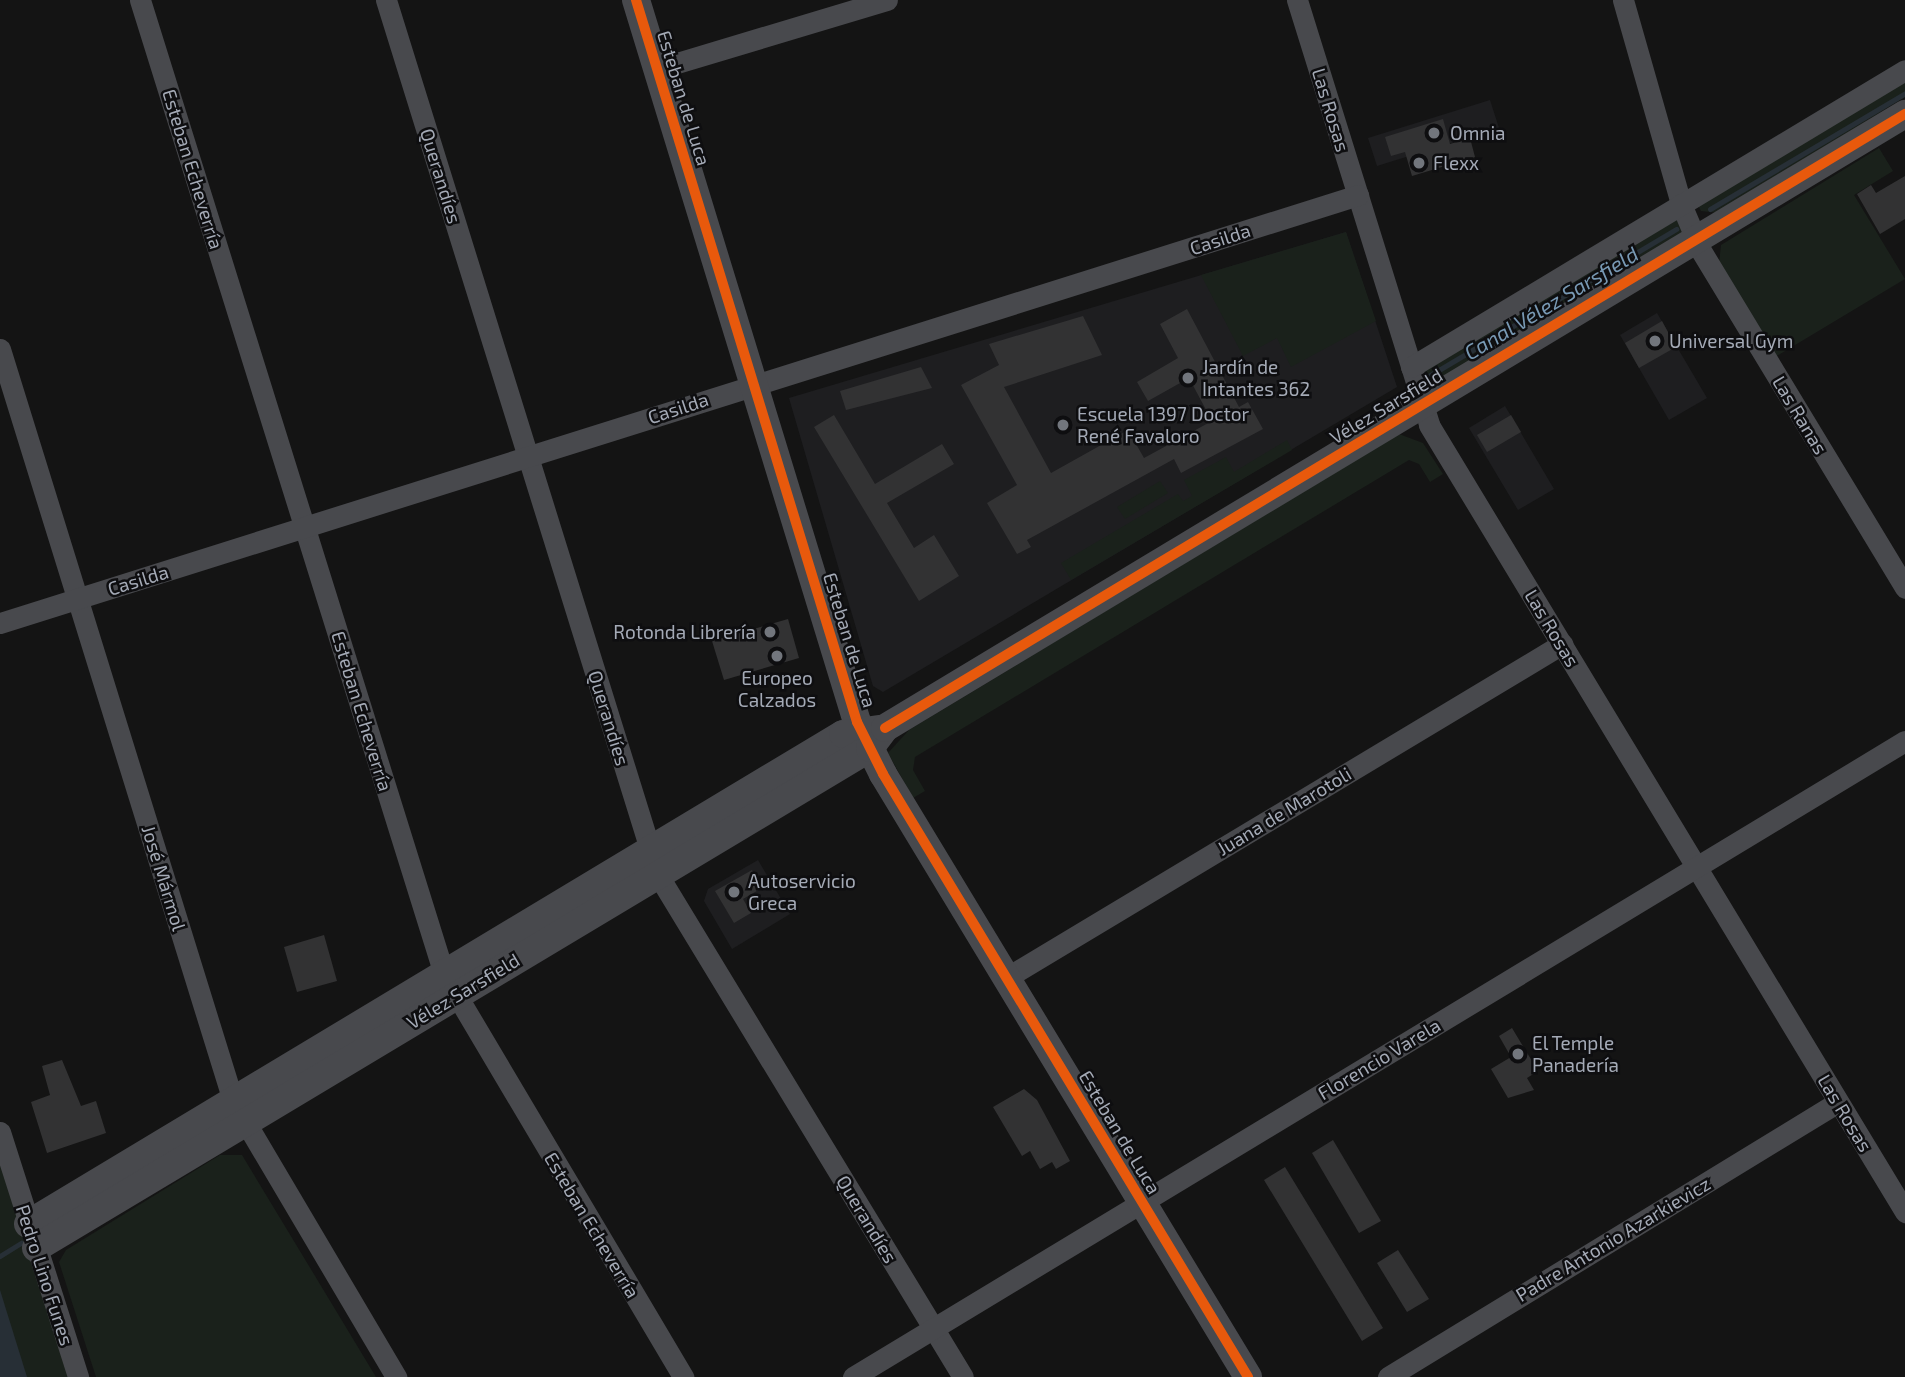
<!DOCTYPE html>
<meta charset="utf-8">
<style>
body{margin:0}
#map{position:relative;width:1905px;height:1377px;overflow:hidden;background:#141414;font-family:"Exo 2",sans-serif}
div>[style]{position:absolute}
.built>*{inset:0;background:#1e1e20}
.green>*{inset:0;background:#1a211b}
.water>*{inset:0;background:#272f36}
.stream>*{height:5px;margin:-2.5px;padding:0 2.5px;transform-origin:2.5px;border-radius:2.5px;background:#272f36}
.building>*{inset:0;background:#323233}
.minor>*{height:21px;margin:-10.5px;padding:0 10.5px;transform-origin:10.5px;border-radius:10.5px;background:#48494d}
.tertiary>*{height:28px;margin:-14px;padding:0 14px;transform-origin:14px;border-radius:14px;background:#48494d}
.cycleway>*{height:10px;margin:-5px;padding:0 5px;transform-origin:5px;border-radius:5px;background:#e8590c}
.dots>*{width:19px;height:19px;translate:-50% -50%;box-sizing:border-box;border:4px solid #0e0e10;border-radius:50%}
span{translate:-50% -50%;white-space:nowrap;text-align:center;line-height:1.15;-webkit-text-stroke:5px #0e0e10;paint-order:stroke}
.street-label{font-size:19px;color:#a4aab6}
.poi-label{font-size:19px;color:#a4aab6}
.left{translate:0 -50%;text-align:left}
.right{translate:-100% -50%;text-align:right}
.water-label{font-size:21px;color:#7899b4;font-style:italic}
</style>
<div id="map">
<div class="built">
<i style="clip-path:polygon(1490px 100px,1499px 128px,1377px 166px,1368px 138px)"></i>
<i style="clip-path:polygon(1346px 232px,1397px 387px,883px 692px,873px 686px,789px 398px)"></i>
<i style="clip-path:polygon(1657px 313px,1707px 398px,1669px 420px,1620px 335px)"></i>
<i style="clip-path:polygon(1505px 406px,1554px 489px,1518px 510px,1469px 428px)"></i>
<i style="clip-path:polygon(758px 860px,790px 914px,732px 949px,704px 901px,708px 889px)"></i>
</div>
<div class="green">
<i style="clip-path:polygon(1905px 75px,1905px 97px,1718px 213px,1701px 211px,1698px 205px)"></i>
<i style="clip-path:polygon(1879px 148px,1893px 171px,1854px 195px,1905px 279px,1775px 357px,1719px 264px,1721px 245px)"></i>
<i style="clip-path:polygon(1677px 216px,1686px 229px,1680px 238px,1439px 382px,1429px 383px,1422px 375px,1422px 368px)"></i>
<i style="clip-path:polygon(1346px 232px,1376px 321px,1291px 367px,1277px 338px,1243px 356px,1201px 275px)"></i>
<i style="clip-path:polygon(1399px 434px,1423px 443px,1443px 474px,1430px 482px,1419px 464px,1409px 460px,915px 757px,913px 770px,925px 791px,913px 798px,888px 753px,909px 730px)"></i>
<i style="clip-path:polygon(1287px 440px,1292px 450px,1071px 580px,1061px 563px,1178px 494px,1183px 501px,1192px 496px,1184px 480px,1226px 457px,1234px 472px)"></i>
<i style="clip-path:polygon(1160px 481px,1168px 493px,1125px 519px,1117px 507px)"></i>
<i style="clip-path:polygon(0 1132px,78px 1377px,0 1377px)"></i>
<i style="clip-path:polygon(220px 1155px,242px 1155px,376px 1377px,96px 1377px,59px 1262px,66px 1250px)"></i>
</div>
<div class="water">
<i style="clip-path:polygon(0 1290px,27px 1377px,0 1377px)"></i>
</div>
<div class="stream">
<i style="left:1710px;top:209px;width:227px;rotate:-30.7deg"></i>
<i style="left:1427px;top:377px;width:290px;rotate:-30.7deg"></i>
<i style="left:0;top:1256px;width:25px;rotate:-32deg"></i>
</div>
<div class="building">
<i style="clip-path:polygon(1443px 119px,1450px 144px,1470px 138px,1475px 157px,1412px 176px,1405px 152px,1391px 156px,1385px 137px)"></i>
<i style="clip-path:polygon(1905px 176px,1905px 219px,1880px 234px,1857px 194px,1871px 185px,1876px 193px)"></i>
<i style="clip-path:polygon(1187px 309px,1239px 407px,1248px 402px,1263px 429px,1181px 473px,1174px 459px,1027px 540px,1031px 547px,1017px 554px,987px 503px,1017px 485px,961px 385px,999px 365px,989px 344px,1083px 316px,1102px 355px,1004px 387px,1051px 473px,1128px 430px,1144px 458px,1212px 421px,1189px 378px,1148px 401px,1137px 382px,1178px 358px,1160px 324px)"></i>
<i style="clip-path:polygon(1662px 321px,1676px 347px,1639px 368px,1625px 343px)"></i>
<i style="clip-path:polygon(921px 367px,932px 388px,846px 410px,840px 391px)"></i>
<i style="clip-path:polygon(834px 415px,875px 484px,942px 444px,954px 464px,887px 503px,914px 548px,934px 535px,959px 576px,919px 601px,814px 427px)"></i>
<i style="clip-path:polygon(1511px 415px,1521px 432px,1487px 452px,1477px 435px)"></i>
<i style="clip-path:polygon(788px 619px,799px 658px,724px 680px,712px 641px)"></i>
<i style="clip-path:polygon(752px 870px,762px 888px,743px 899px,751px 913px,734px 923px,715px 891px)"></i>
<i style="clip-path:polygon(324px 935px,337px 981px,297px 992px,284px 947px)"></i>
<i style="clip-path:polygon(1512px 1028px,1538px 1071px,1527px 1078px,1534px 1090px,1508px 1098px,1491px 1069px,1511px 1057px,1499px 1036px)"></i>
<i style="clip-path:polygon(62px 1060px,81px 1106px,96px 1101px,106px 1133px,47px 1153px,31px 1102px,50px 1095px,42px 1066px)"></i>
<i style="clip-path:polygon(1024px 1089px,1037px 1100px,1070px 1161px,1056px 1169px,1052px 1162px,1040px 1169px,1030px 1151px,1022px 1156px,993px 1107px)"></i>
<i style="clip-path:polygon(1333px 1140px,1381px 1221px,1359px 1233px,1312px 1153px)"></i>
<i style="clip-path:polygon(1285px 1167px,1383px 1328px,1362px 1341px,1264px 1180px)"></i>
<i style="clip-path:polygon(1398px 1250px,1429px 1299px,1407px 1312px,1377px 1263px)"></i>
</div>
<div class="minor">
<i style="left:140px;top:0;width:1020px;rotate:72.67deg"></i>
<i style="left:444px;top:974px;width:469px;rotate:59.3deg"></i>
<i style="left:386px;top:0;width:916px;rotate:72.73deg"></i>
<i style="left:658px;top:875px;width:587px;rotate:58.72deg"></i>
<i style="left:1297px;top:0;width:445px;rotate:72.7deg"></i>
<i style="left:1429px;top:425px;width:920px;rotate:58.83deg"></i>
<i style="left:1623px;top:0;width:212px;rotate:74.1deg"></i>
<i style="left:1681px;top:204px;width:49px;rotate:67.1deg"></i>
<i style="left:1700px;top:249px;width:396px;rotate:58.8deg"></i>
<i style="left:657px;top:69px;width:240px;rotate:-16.7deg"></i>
<i style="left:0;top:349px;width:787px;rotate:72.78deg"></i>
<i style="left:233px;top:1101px;width:321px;rotate:59.4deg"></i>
<i style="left:1411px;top:367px;width:576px;rotate:-31.01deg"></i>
<i style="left:0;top:623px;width:1424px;rotate:-17.49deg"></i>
<i style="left:1006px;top:978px;width:649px;rotate:-30.99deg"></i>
<i style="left:0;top:1132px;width:257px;rotate:72.3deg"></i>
<i style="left:853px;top:1377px;width:1229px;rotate:-31.16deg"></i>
<i style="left:1388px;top:1377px;width:527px;rotate:-31.43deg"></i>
</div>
<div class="tertiary">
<i style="left:636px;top:0;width:755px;rotate:72.98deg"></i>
<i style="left:857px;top:722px;width:58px;rotate:63.4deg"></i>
<i style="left:883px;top:774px;width:705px;rotate:58.81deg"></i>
<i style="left:28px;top:1224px;width:951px;rotate:-31.02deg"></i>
<i style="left:843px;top:734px;width:36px;rotate:-8deg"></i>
<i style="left:36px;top:1248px;width:972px;rotate:-30.94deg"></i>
<i style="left:870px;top:748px;width:25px;rotate:-53deg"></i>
<i style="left:885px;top:728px;width:1191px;rotate:-31.05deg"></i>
</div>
<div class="cycleway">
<i style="left:636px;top:0;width:755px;rotate:72.98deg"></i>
<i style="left:857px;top:722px;width:58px;rotate:63.4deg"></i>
<i style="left:883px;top:774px;width:705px;rotate:58.81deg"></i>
<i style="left:885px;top:728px;width:1191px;rotate:-31.05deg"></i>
</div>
<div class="dots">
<i style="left:1434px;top:133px;background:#72767d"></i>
<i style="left:1419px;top:163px;background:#72767d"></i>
<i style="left:1655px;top:341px;background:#72767d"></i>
<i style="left:1188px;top:378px;background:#72767d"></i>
<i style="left:1063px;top:425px;background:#72767d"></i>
<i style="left:770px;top:632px;background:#72767d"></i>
<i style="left:777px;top:656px;background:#72767d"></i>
<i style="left:734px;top:892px;background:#72767d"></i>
<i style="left:1518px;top:1054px;background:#72767d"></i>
</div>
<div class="street-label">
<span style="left:684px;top:98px;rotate:73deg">Esteban de Luca</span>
<span style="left:1331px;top:110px;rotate:73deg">Las Rosas</span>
<span style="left:193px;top:169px;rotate:73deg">Esteban Echeverría</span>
<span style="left:441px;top:176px;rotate:73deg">Querandíes</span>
<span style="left:1220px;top:239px;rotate:-18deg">Casilda</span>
<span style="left:1386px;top:406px;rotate:-31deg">Vélez Sarsfield</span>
<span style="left:678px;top:408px;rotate:-18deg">Casilda</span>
<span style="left:1800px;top:415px;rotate:59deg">Las Ranas</span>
<span style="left:138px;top:580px;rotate:-17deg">Casilda</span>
<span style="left:1552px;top:628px;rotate:59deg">Las Rosas</span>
<span style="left:850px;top:640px;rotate:73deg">Esteban de Luca</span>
<span style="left:362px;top:711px;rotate:73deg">Esteban Echeverría</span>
<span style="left:609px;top:718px;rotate:73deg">Querandíes</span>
<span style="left:1284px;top:811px;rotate:-31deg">Juana de Marotoli</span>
<span style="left:164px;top:878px;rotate:73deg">José Mármol</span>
<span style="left:463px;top:991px;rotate:-31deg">Vélez Sarsfield</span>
<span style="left:1379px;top:1059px;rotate:-31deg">Florencio Varela</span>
<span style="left:1845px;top:1113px;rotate:59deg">Las Rosas</span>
<span style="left:1120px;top:1132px;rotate:59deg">Esteban de Luca</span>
<span style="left:867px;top:1219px;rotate:59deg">Querandíes</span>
<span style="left:592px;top:1225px;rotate:59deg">Esteban Echeverría</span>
<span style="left:1613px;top:1239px;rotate:-31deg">Padre Antonio Azarkievicz</span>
<span style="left:45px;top:1275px;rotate:72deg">Pedro Lino Funes</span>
</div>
<div class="poi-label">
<span class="left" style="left:1450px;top:133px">Omnia</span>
<span class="left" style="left:1433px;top:163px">Flexx</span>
<span class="left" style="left:1669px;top:341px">Universal Gym</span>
<span class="left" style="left:1202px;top:378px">Jardín de<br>Intantes 362</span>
<span class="left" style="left:1077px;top:425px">Escuela 1397 Doctor<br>René Favaloro</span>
<span class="right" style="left:756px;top:632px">Rotonda Librería</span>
<span style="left:777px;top:689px">Europeo<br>Calzados</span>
<span class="left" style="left:748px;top:892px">Autoservicio<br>Greca</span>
<span class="left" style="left:1532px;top:1054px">El Temple<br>Panadería</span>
</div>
<div class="water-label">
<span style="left:1551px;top:303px;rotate:-31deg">Canal Vélez Sarsfield</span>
</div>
</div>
